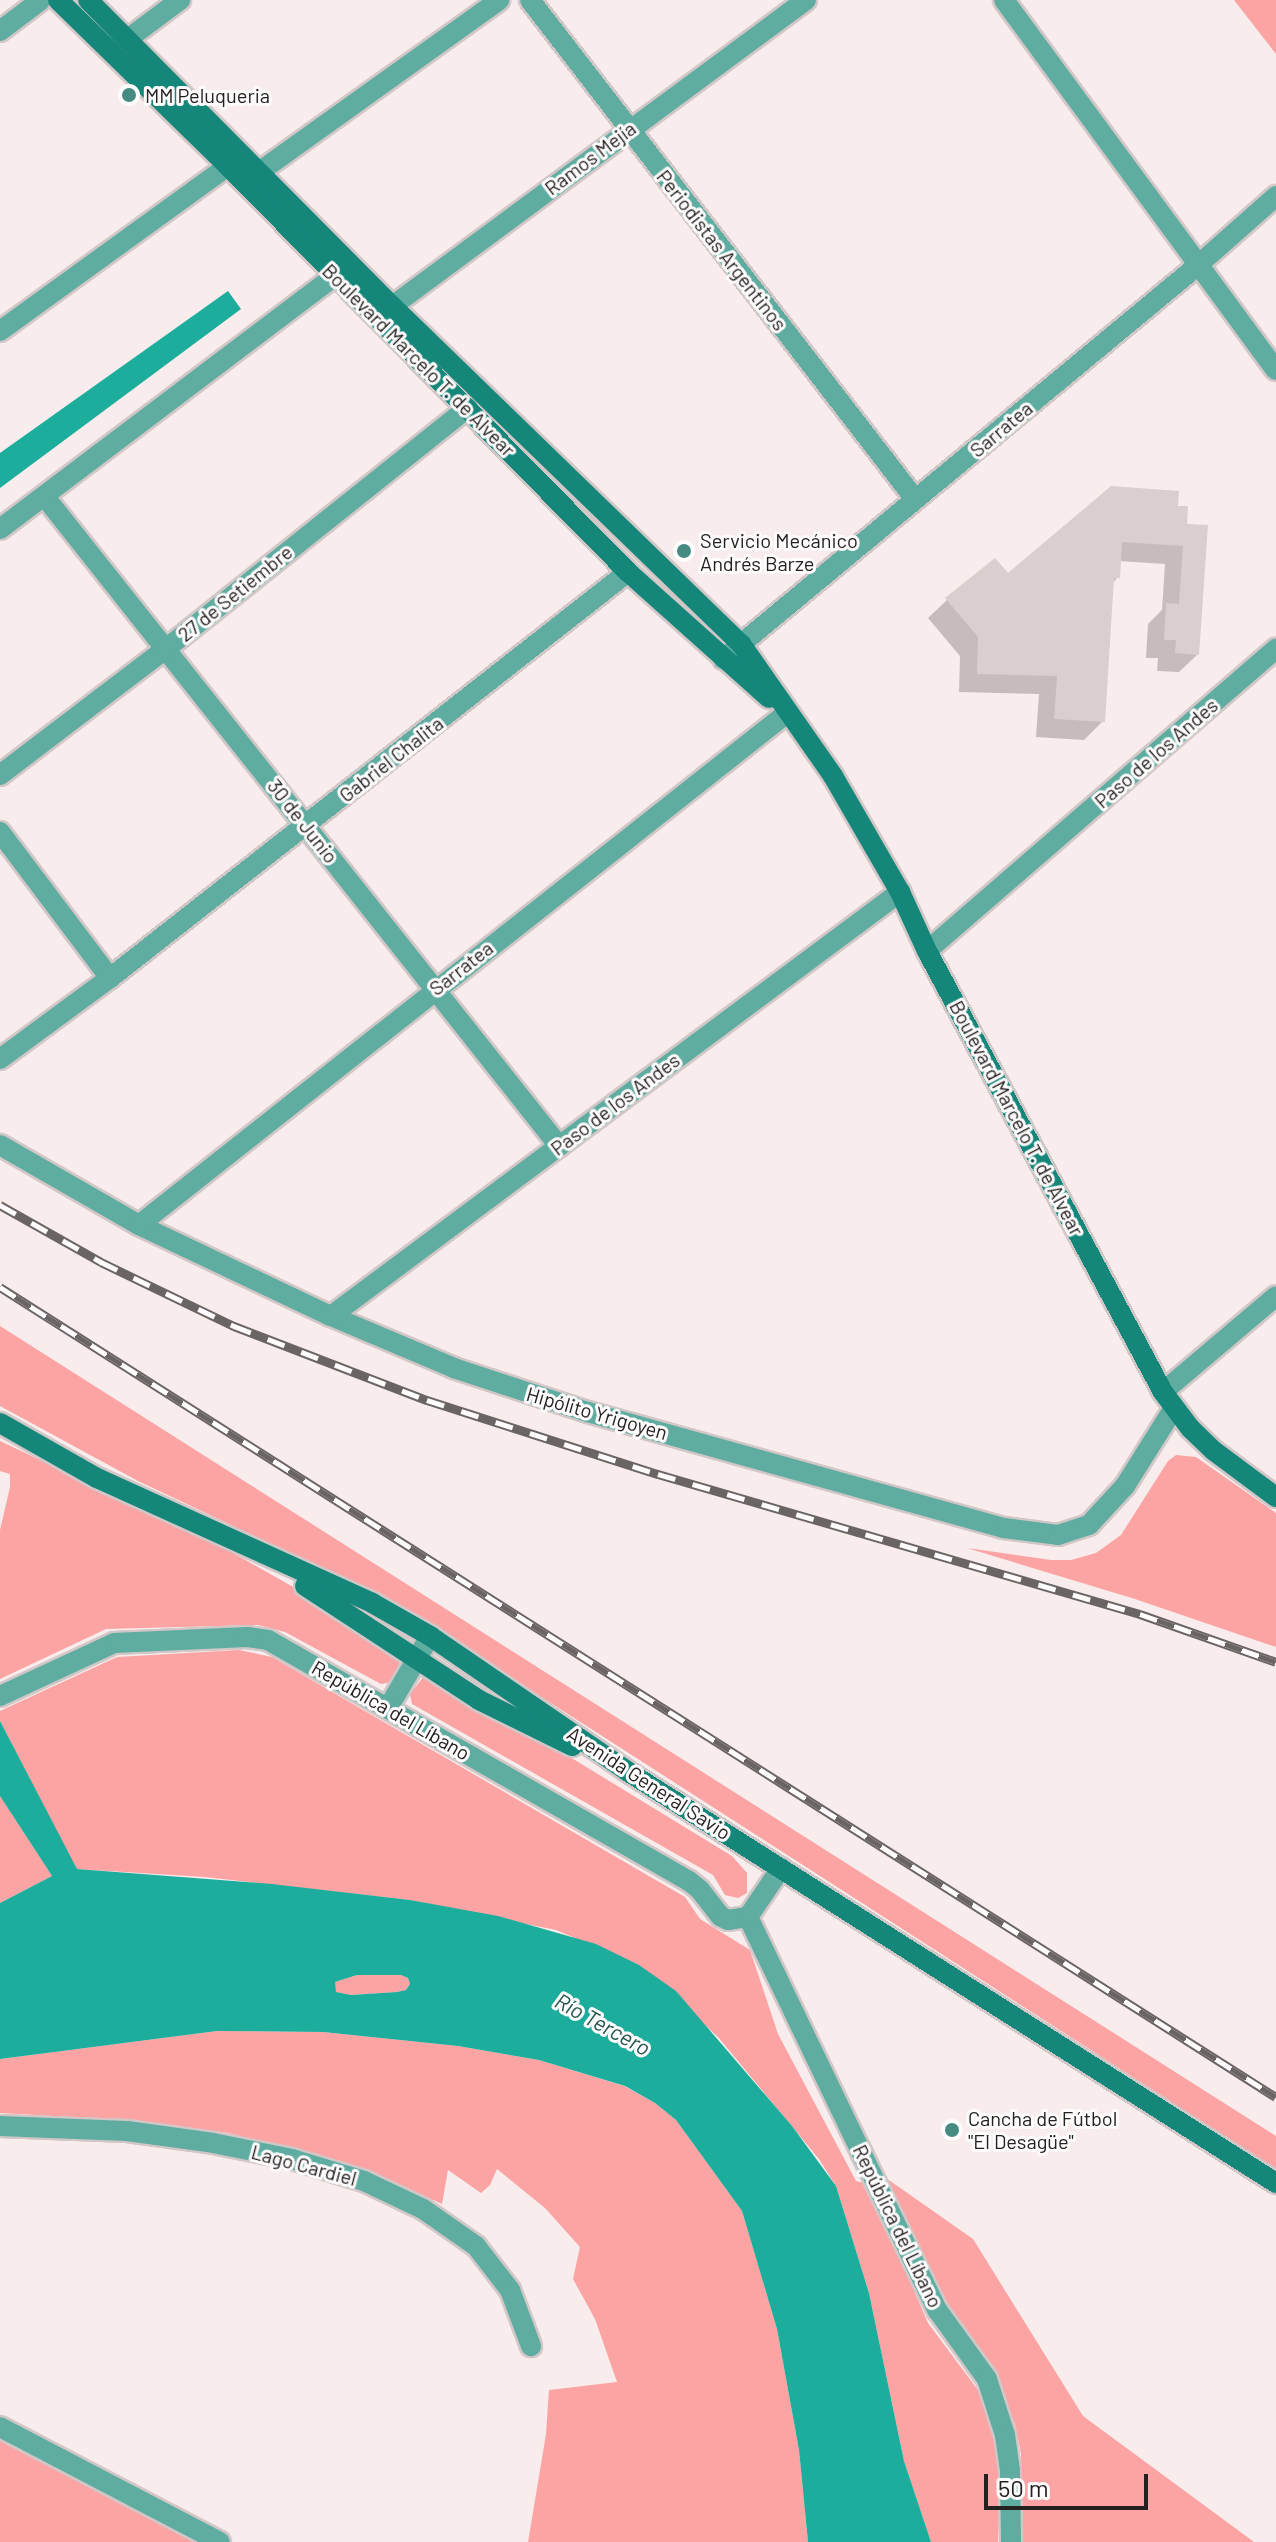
<!DOCTYPE html>
<meta charset="utf-8">
<style>
body{margin:0}
#map{position:relative;width:1276px;height:2542px;overflow:hidden;background:#f8ecec;font-family:Barlow,sans-serif}
div>[style]{position:absolute}
.green>*{inset:0;background:#fca3a3}
.water>*{inset:0;background:#1cad9d}
.shadow>*{inset:0;background:#0003}
.building>*{inset:0;background:#dacfce}
.roads{filter:drop-shadow(2px 0 #d2c7c7) drop-shadow(-2px 0 #d2c7c7) drop-shadow(0 2px #d2c7c7) drop-shadow(0 -2px #d2c7c7)}
.minor>*{height:20px;margin:-10px;padding:0 10px;transform-origin:10px;border-radius:10px;background:#5faca1}
.tertiary>*{height:20px;margin:-10px;padding:0 10px;transform-origin:10px;border-radius:10px;background:#5faca1}
.secondary>*{height:20px;margin:-10px;padding:0 10px;transform-origin:10px;border-radius:10px;background:#14867a}
.rail>*{height:9px;margin-top:-4.5px;transform-origin:0;background:repeating-linear-gradient(90deg,#fefcfc 0 18px,#6b6464 0 36px);box-sizing:border-box;border-block:2px solid #6b6464}
.dots>*{width:22px;height:22px;translate:-50% -50%;box-sizing:border-box;border:4px solid #fefcfc;border-radius:50%}
span{translate:-50% -50%;white-space:nowrap;text-align:center;line-height:1.15;-webkit-text-stroke:6px #fefcfc;paint-order:stroke}
.poi-label{font-size:20px;color:#252121}
.left{translate:0 -50%;text-align:left}
.street-label{font-size:20px;color:#252121}
.water-label{font-size:22px;color:#225750;font-style:italic}
.scale{position:absolute;left:984px;top:2474px;width:164px;height:36px;box-sizing:border-box;border:4px solid #252121;border-top:0;padding-left:10px;font-size:24px;line-height:28px;white-space:nowrap;color:#252121;-webkit-text-stroke:6px #fefcfc;paint-order:stroke}
</style>
<div id="map">
<div class="green">
<i style="clip-path:polygon(1234px 0,1276px 0,1276px 54px)"></i>
<i style="clip-path:polygon(0 1326px,1276px 2136px,1276px 2169px,392px 1601px,138px 1481px,0 1406px)"></i>
<i style="clip-path:polygon(0 1441px,210px 1540px,318px 1601px,403px 1662px,393px 1682px,381px 1684px,285px 1632px,258px 1625px,106px 1629px,0 1679px,0 1530px,10px 1487px,10px 1474px,0 1471px)"></i>
<i style="clip-path:polygon(1176px 1455px,1196px 1457px,1276px 1513px,1276px 1647px,1135px 1599px,967px 1548px,1051px 1560px,1071px 1560px,1096px 1553px,1121px 1535px,1168px 1461px)"></i>
<i style="clip-path:polygon(239px 1650px,272px 1657px,685px 1897px,700px 1919px,750px 1950px,778px 2034px,856px 2181px,868px 2184px,928px 2323px,978px 2390px,994px 2429px,1001px 2467px,998px 2542px,931px 2542px,904px 2461px,869px 2293px,836px 2186px,819px 2159px,718px 2037px,639px 1965px,556px 1930px,410px 1900px,205px 1877px,76px 1869px,0 1721px,0 1711px,117px 1657px)"></i>
<i style="clip-path:polygon(424px 1676px,529px 1732px,732px 1856px,747px 1873px,747px 1893px,738px 1898px,725px 1895px,713px 1875px,412px 1704px,410px 1694px)"></i>
<i style="clip-path:polygon(0 1796px,52px 1876px,0 1903px)"></i>
<i style="clip-path:polygon(357px 1975px,401px 1975px,408px 1978px,410px 1984px,406px 1990px,397px 1992px,351px 1995px,335px 1992px,335px 1982px)"></i>
<i style="clip-path:polygon(217px 2031px,323px 2032px,458px 2046px,539px 2060px,624px 2086px,655px 2103px,676px 2120px,742px 2211px,777px 2329px,799px 2450px,808px 2542px,528px 2542px,546px 2434px,549px 2390px,617px 2382px,595px 2319px,573px 2279px,580px 2247px,545px 2208px,497px 2169px,490px 2185px,481px 2193px,448px 2170px,442px 2204px,368px 2170px,228px 2133px,142px 2121px,0 2113px,0 2059px)"></i>
<i style="clip-path:polygon(876px 2171px,973px 2239px,1083px 2416px,1254px 2542px,1021px 2542px,1021px 2454px,1015px 2424px,972px 2339px,940px 2295px)"></i>
<i style="clip-path:polygon(0 2439px,196px 2542px,0 2542px)"></i>
</div>
<div class="water">
<i style="clip-path:polygon(228px 291px,241px 309px,0 488px,0 453px)"></i>
<i style="clip-path:polygon(evenodd,0 1721px,77px 1869px,272px 1884px,410px 1900px,498px 1916px,596px 1944px,639px 1965px,676px 1991px,792px 2126px,836px 2186px,869px 2293px,904px 2461px,931px 2542px,808px 2542px,799px 2450px,777px 2329px,742px 2211px,676px 2120px,655px 2103px,625px 2086px,539px 2060px,458px 2046px,323px 2032px,217px 2031px,0 2059px,0 1903px,52px 1876px,0 1796px,0 1721px,357px 1975px,401px 1975px,408px 1978px,410px 1984px,406px 1990px,397px 1992px,351px 1995px,336px 1992px,335px 1982px,357px 1975px)"></i>
</div>
<div class="shadow">
<i style="clip-path:polygon(1176px 507px,1185px 526px,1198px 654px,1179px 672px,1157px 671px,1158px 658px,1146px 658px,1148px 624px,1162px 610px,1165px 564px,1119px 561px,1118px 577px,1111px 585px,1103px 721px,1084px 740px,1036px 737px,1039px 694px,959px 692px,960px 656px,928px 618px,947px 600px)"></i>
</div>
<div class="building">
<i style="clip-path:polygon(1111px 486px,1179px 491px,1178px 506px,1188px 506px,1187px 524px,1208px 525px,1199px 655px,1175px 653px,1176px 640px,1164px 640px,1166px 603px,1179px 604px,1183px 546px,1122px 542px,1120px 578px,1114px 578px,1105px 722px,1054px 719px,1057px 676px,977px 674px,978px 637px,945px 598px,995px 558px,1008px 573px)"></i>
</div>
<div class="roads">
<div class="minor">
<i style="left:530px;top:0;width:630px;rotate:52.35deg"></i>
<i style="left:1004px;top:0;width:459px;rotate:53.7deg"></i>
<i style="left:0;top:31px;width:51px;rotate:-37.1deg"></i>
<i style="left:113px;top:50px;width:84px;rotate:-36.7deg"></i>
<i style="left:248px;top:180px;width:309px;rotate:-35.6deg"></i>
<i style="left:379px;top:316px;width:531px;rotate:-36.5deg"></i>
<i style="left:0;top:331px;width:281px;rotate:-35.9deg"></i>
<i style="left:45px;top:497px;width:828px;rotate:51.62deg"></i>
<i style="left:0;top:529px;width:420px;rotate:-37.1deg"></i>
<i style="left:723px;top:659px;width:616px;rotate:-39.66deg"></i>
<i style="left:1197px;top:266px;width:106px;rotate:-41.5deg"></i>
<i style="left:0;top:775px;width:210px;rotate:-37.3deg"></i>
<i style="left:167px;top:648px;width:385px;rotate:-38.6deg"></i>
<i style="left:0;top:832px;width:183px;rotate:53deg"></i>
<i style="left:927px;top:951px;width:462px;rotate:-40.9deg"></i>
<i style="left:0;top:1059px;width:137px;rotate:-36.4deg"></i>
<i style="left:110px;top:978px;width:658px;rotate:-38.09deg"></i>
<i style="left:0;top:1145px;width:160px;rotate:29.9deg"></i>
<i style="left:139px;top:1225px;width:212px;rotate:25.4deg"></i>
<i style="left:331px;top:1316px;width:134px;rotate:22.9deg"></i>
<i style="left:454px;top:1368px;width:141px;rotate:18.2deg"></i>
<i style="left:588px;top:1412px;width:432px;rotate:15.6deg"></i>
<i style="left:1004px;top:1528px;width:54px;rotate:7.4deg"></i>
<i style="left:1058px;top:1535px;width:33px;rotate:-18deg"></i>
<i style="left:1089px;top:1525px;width:53px;rotate:-47.3deg"></i>
<i style="left:1125px;top:1486px;width:92px;rotate:-57.9deg"></i>
<i style="left:139px;top:1225px;width:826px;rotate:-38.31deg"></i>
<i style="left:331px;top:1316px;width:710px;rotate:-36.69deg"></i>
<i style="left:1163px;top:1392px;width:148px;rotate:-40.3deg"></i>
<i style="left:388px;top:1708px;width:83px;rotate:-59.7deg"></i>
<i style="left:748px;top:1917px;width:437px;rotate:64.3deg"></i>
<i style="left:938px;top:2311px;width:84px;rotate:54.2deg"></i>
<i style="left:987px;top:2379px;width:59px;rotate:72.2deg"></i>
<i style="left:1005px;top:2435px;width:35px;rotate:82deg"></i>
<i style="left:1010px;top:2470px;width:72px;rotate:89.2deg"></i>
<i style="left:0;top:2126px;width:127px;rotate:2.3deg"></i>
<i style="left:127px;top:2131px;width:87px;rotate:7.9deg"></i>
<i style="left:213px;top:2143px;width:81px;rotate:11.4deg"></i>
<i style="left:292px;top:2159px;width:75px;rotate:17deg"></i>
<i style="left:364px;top:2181px;width:65px;rotate:25.4deg"></i>
<i style="left:423px;top:2209px;width:65px;rotate:34.9deg"></i>
<i style="left:476px;top:2246px;width:56px;rotate:52.3deg"></i>
<i style="left:510px;top:2290px;width:60px;rotate:69.4deg"></i>
<i style="left:0;top:2427px;width:248px;rotate:27.6deg"></i>
</div>
<div class="tertiary">
<i style="left:0;top:1696px;width:126px;rotate:-24.9deg"></i>
<i style="left:114px;top:1643px;width:133px;rotate:-2.6deg"></i>
<i style="left:247px;top:1637px;width:21px;rotate:8deg"></i>
<i style="left:268px;top:1640px;width:485px;rotate:29.8deg"></i>
<i style="left:689px;top:1881px;width:14px;rotate:39deg"></i>
<i style="left:700px;top:1890px;width:33px;rotate:52deg"></i>
<i style="left:720px;top:1916px;width:9px;rotate:27deg"></i>
<i style="left:728px;top:1920px;width:20px;rotate:-9deg"></i>
<i style="left:748px;top:1917px;width:59px;rotate:-56deg"></i>
</div>
<div class="secondary">
<i style="left:58px;top:0;width:238px;rotate:44.3deg"></i>
<i style="left:228px;top:166px;width:570px;rotate:45.43deg"></i>
<i style="left:628px;top:572px;width:189px;rotate:41.8deg"></i>
<i style="left:88px;top:0;width:431px;rotate:45.2deg"></i>
<i style="left:392px;top:306px;width:486px;rotate:44.1deg"></i>
<i style="left:741px;top:644px;width:161px;rotate:55.1deg"></i>
<i style="left:833px;top:776px;width:134px;rotate:60deg"></i>
<i style="left:900px;top:892px;width:65px;rotate:65.4deg"></i>
<i style="left:927px;top:951px;width:500px;rotate:61.85deg"></i>
<i style="left:1163px;top:1392px;width:45px;rotate:53.1deg"></i>
<i style="left:1190px;top:1428px;width:33px;rotate:44deg"></i>
<i style="left:1214px;top:1451px;width:77px;rotate:36.6deg"></i>
<i style="left:0;top:1423px;width:112px;rotate:29.6deg"></i>
<i style="left:97px;top:1478px;width:302px;rotate:24.4deg"></i>
<i style="left:372px;top:1603px;width:67px;rotate:29.6deg"></i>
<i style="left:430px;top:1636px;width:239px;rotate:34.4deg"></i>
<i style="left:627px;top:1771px;width:769px;rotate:32.41deg"></i>
<i style="left:305px;top:1586px;width:208px;rotate:33.2deg"></i>
<i style="left:479px;top:1700px;width:104px;rotate:26.3deg"></i>
</div>
</div>
<div class="rail">
<i style="left:0;top:1205px;width:116px;rotate:29.4deg"></i>
<i style="left:101px;top:1262px;width:148px;rotate:25.7deg"></i>
<i style="left:234px;top:1326px;width:207px;rotate:21deg"></i>
<i style="left:427px;top:1400px;width:243px;rotate:17.8deg"></i>
<i style="left:658px;top:1474px;width:502px;rotate:16.2deg"></i>
<i style="left:1140px;top:1614px;width:144px;rotate:19.4deg"></i>
<i style="left:0;top:1287px;width:1511px;rotate:32.41deg"></i>
</div>
<div class="dots">
<i style="left:129px;top:95px;background:#468b81"></i>
<i style="left:684px;top:551px;background:#468b81"></i>
<i style="left:952px;top:2130px;background:#468b81"></i>
</div>
<div class="poi-label">
<span class="left" style="left:145px;top:95px">MM Peluqueria</span>
<span class="left" style="left:700px;top:552px">Servicio Mecánico<br>Andrés Barze</span>
<span class="left" style="left:968px;top:2130px">Cancha de Fútbol<br>"El Desagüe"</span>
</div>
<div class="street-label">
<span style="left:590px;top:158px;rotate:-37deg">Ramos Mejía</span>
<span style="left:722px;top:250px;rotate:52deg">Periodistas Argentinos</span>
<span style="left:419px;top:360px;rotate:45deg">Boulevard Marcelo T. de Alvear</span>
<span style="left:1001px;top:429px;rotate:-40deg">Sarratea</span>
<span style="left:235px;top:593px;rotate:-39deg">27 de Setiembre</span>
<span style="left:1156px;top:753px;rotate:-41deg">Paso de los Andes</span>
<span style="left:391px;top:759px;rotate:-38deg">Gabriel Chalita</span>
<span style="left:303px;top:821px;rotate:52deg">30 de Junio</span>
<span style="left:461px;top:968px;rotate:-38deg">Sarratea</span>
<span style="left:615px;top:1104px;rotate:-37deg">Paso de los Andes</span>
<span style="left:1017px;top:1118px;rotate:62deg">Boulevard Marcelo T. de Alvear</span>
<span style="left:597px;top:1413px;rotate:16deg">Hipólito Yrigoyen</span>
<span style="left:391px;top:1710px;rotate:30deg">República del Líbano</span>
<span style="left:649px;top:1783px;rotate:33deg">Avenida General Savio</span>
<span style="left:304px;top:2165px;rotate:15deg">Lago Cardiel</span>
<span style="left:898px;top:2226px;rotate:64deg">República del Líbano</span>
</div>
<div class="water-label">
<span style="left:603px;top:2024px;rotate:29deg">Río Tercero</span>
</div>
<div class="scale">50 m</div>
</div>
